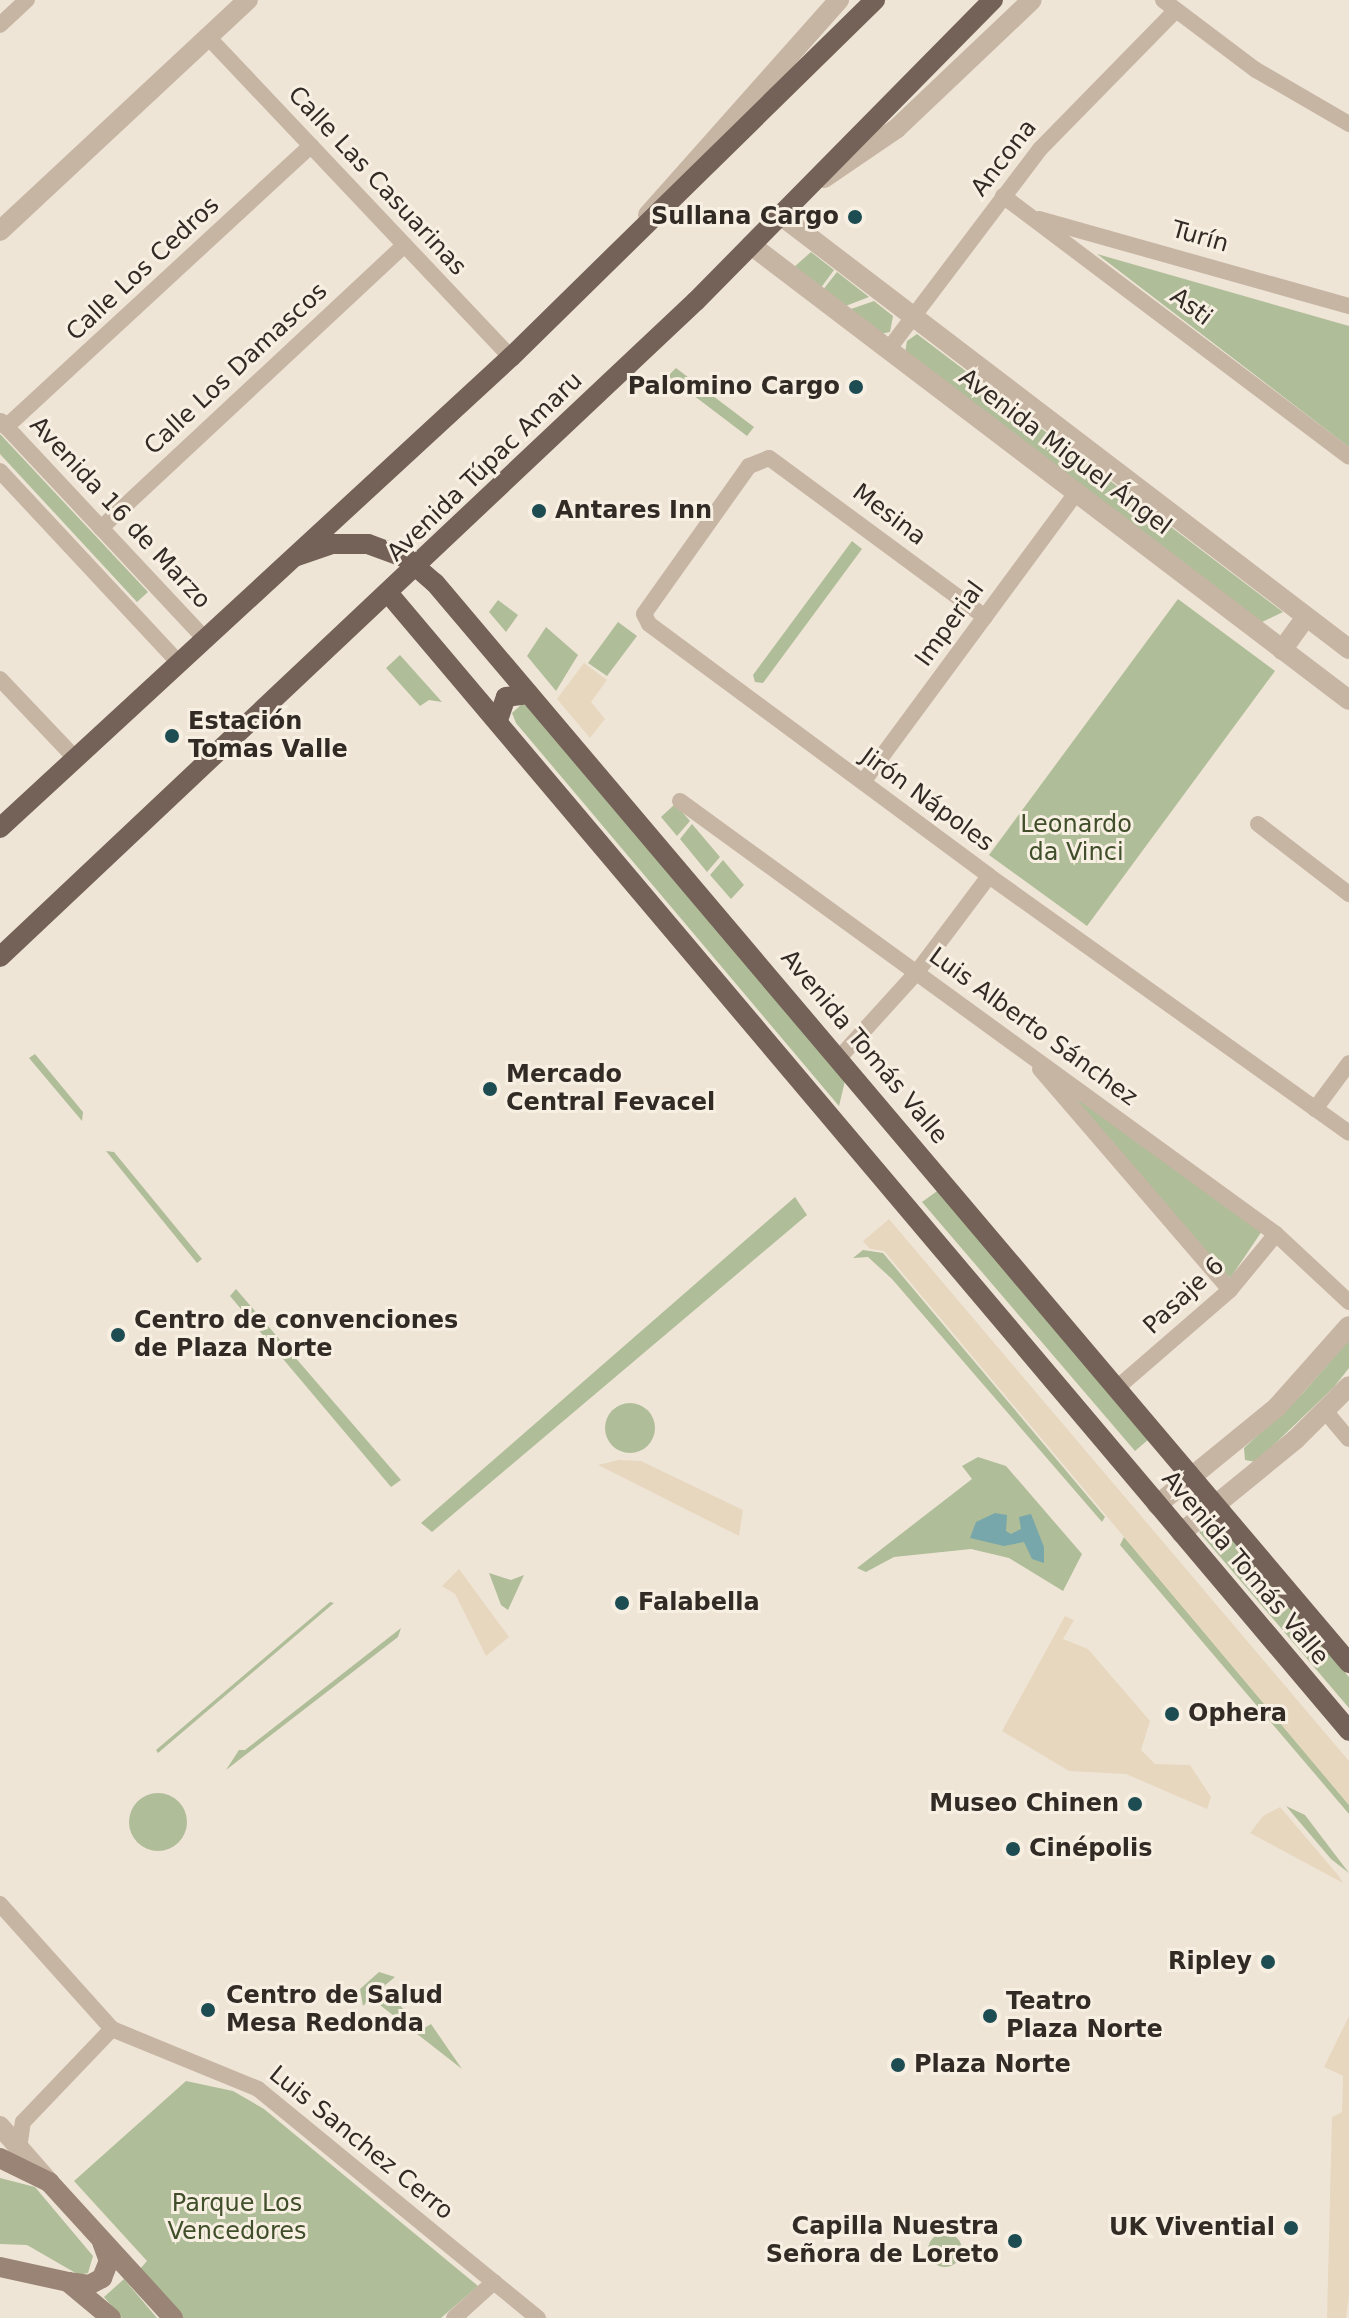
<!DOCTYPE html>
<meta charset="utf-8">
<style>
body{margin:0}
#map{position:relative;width:1349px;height:2318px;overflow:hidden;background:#efe5d7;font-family:"DejaVu Sans",sans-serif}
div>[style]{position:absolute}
.green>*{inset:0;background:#afbd98}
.round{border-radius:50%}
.plaza>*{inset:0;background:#e7d7be}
.water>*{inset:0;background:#77a7ab}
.minor>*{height:16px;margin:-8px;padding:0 8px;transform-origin:8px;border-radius:8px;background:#c7b5a4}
.tertiary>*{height:20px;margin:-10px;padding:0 10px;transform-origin:10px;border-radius:10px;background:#c7b5a4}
.secondary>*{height:20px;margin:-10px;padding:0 10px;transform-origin:10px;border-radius:10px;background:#9a8475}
.primary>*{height:20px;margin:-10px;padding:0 10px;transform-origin:10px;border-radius:10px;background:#746157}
.dots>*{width:22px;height:22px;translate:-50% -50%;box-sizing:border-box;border:4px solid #f8efe3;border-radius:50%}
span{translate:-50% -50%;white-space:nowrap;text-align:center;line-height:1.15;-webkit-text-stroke:6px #f8efe3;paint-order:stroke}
.street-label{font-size:24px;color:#322a25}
.poi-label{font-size:24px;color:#322a25;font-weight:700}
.right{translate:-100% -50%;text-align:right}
.left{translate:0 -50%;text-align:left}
.park-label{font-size:24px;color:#404f2a}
</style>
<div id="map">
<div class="green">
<i style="clip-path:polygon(811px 252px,834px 270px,820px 289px,793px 268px)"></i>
<i style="clip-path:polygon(1097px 254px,1349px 326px,1349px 447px)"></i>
<i style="clip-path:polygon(837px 272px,869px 297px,843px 307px,822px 291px)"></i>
<i style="clip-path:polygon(874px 301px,893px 316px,890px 332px,880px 334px,848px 310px)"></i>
<i style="clip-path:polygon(917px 334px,1283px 612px,1260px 623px,905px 353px,907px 341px)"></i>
<i style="clip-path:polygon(676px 368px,754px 427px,747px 436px,668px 376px)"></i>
<i style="clip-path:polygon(0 434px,148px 592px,137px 602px,0 454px)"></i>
<i style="clip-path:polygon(852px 541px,862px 549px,763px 683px,755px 682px,753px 675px)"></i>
<i style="clip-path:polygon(1178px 599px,1275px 671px,1087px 926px,989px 855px)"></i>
<i style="clip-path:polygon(498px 600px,518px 615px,506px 632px,489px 612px)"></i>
<i style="clip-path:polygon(618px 622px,637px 636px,607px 676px,588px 663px)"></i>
<i style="clip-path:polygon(546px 627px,578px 655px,556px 691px,527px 656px)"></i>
<i style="clip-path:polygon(400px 655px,442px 702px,429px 700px,420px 706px,386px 668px)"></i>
<i style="clip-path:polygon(522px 704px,532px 708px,845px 1081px,839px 1106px,516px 723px,512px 713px)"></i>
<i style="clip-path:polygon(675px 804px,690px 821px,677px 836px,661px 817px)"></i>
<i style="clip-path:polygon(692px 824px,720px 857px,707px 872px,680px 839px)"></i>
<i style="clip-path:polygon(723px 860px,744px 885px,731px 899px,710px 875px)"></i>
<i style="clip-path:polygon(35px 1054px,83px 1112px,82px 1121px,29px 1058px)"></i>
<i style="clip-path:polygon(1056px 1080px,1262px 1231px,1231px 1277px,1224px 1276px)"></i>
<i style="clip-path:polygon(106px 1151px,114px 1152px,202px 1259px,197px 1263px)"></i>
<i style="clip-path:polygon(940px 1189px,1149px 1439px,1135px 1451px,922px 1202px)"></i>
<i style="clip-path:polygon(795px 1197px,807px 1215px,432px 1532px,421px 1523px)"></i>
<i style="clip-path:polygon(863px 1250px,883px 1253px,1105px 1517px,1102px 1522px,892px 1279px,868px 1257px,853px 1258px)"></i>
<i style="clip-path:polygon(236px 1289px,401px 1480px,391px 1487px,230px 1296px)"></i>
<i style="clip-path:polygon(1349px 1340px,1349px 1368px,1334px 1387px,1256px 1462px,1245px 1460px,1244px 1448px,1303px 1393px)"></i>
<i class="round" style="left:605px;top:1403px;width:50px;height:50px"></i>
<i style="clip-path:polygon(978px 1457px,1006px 1466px,1082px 1554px,1063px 1591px,1009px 1558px,971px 1549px,894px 1557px,866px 1572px,857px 1568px,972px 1479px,962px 1466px)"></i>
<i style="clip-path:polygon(1215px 1519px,1349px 1677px,1349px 1708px,1199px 1532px)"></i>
<i style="clip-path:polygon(1124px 1537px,1349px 1805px,1349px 1814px,1120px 1545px)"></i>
<i style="clip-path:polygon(489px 1573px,511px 1580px,524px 1575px,508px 1610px,501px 1605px)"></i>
<i style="clip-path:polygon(330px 1602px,334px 1603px,158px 1753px,156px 1750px)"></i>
<i style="clip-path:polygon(401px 1628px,398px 1637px,226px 1770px,239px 1750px,245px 1750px)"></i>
<i class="round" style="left:129px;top:1793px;width:58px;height:58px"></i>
<i style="clip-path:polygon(1286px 1806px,1305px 1815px,1349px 1873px,1331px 1859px)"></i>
<i style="clip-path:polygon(379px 1972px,395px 1977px,384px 1986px,421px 2030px,431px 2024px,462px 2069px,371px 1998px,363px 2006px,360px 1989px)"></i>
<i style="clip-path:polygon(186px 2081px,233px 2091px,264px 2109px,478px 2286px,441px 2318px,181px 2318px,140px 2269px,147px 2261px,74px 2181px)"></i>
<i style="clip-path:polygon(0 2178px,35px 2187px,93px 2256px,88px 2273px,79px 2275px,27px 2245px,0 2244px)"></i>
<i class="round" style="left:928px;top:2233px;width:34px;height:34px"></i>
<i style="clip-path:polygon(124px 2279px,157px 2318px,122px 2318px,104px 2297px)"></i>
</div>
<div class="plaza">
<i style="clip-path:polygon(584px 663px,607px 680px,591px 702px,605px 719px,590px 738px,557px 699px)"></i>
<i style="clip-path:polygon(889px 1219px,1349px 1761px,1349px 1805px,884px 1251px,870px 1249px,863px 1241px)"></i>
<i style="clip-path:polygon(619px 1460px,641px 1461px,743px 1510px,739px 1536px,598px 1465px)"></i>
<i style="clip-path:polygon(459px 1569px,509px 1637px,486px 1656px,455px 1594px,442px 1586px)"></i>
<i style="clip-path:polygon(1065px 1616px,1074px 1620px,1063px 1639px,1088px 1649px,1150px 1721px,1141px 1750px,1155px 1764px,1190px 1765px,1211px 1797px,1207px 1809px,1126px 1774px,1069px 1771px,1002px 1731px)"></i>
<i style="clip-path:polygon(1280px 1807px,1338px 1875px,1343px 1883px,1250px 1833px,1263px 1816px)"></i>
<i style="clip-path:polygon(1349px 2016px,1349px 2295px,1346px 2318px,1327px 2318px,1332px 2117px,1342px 2112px,1343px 2076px,1324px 2067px)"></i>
</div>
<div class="water">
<i style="clip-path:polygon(995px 1513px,1007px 1515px,1006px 1531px,1011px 1534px,1021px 1529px,1019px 1517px,1031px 1514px,1044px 1547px,1044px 1563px,1032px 1559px,1024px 1542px,1004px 1546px,970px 1538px,976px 1522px)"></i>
</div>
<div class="minor">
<i style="left:1163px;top:0;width:116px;rotate:37deg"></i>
<i style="left:1256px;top:70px;width:108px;rotate:30.1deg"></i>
<i style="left:0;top:25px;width:37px;rotate:-43deg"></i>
<i style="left:208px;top:37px;width:441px;rotate:46.6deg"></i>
<i style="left:1003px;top:196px;width:433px;rotate:37deg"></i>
<i style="left:1039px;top:219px;width:322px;rotate:15.7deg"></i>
<i style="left:888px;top:350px;width:252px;rotate:-52.9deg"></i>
<i style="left:1040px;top:149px;width:193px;rotate:-45.6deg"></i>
<i style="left:1px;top:421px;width:299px;rotate:46.9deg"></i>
<i style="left:6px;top:427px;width:415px;rotate:-42.7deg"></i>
<i style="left:0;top:471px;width:262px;rotate:47deg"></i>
<i style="left:101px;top:528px;width:415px;rotate:-43deg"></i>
<i style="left:985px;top:617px;width:268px;rotate:-143.6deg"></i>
<i style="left:769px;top:458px;width:22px;rotate:158deg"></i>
<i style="left:749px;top:466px;width:181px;rotate:125.4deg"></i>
<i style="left:644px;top:614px;width:11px;rotate:63deg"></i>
<i style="left:649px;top:624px;width:423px;rotate:36.5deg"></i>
<i style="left:989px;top:876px;width:442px;rotate:35.5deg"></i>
<i style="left:0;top:679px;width:109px;rotate:46.5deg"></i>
<i style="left:863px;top:782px;width:358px;rotate:-53.6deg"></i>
<i style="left:680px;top:801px;width:737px;rotate:36deg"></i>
<i style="left:1276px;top:1234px;width:100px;rotate:43deg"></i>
<i style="left:1258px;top:824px;width:115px;rotate:37.6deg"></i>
<i style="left:839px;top:1058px;width:116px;rotate:-47.8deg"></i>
<i style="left:917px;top:972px;width:120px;rotate:-53.1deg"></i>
<i style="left:1040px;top:1069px;width:291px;rotate:49.3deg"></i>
<i style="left:1315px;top:1109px;width:57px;rotate:-53.5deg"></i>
<i style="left:1118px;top:1387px;width:148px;rotate:-40.9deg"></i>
<i style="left:1230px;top:1290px;width:72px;rotate:-50.6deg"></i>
<i style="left:1326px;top:1412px;width:35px;rotate:50deg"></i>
<i style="left:0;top:1904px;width:168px;rotate:48.1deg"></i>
<i style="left:112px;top:2029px;width:158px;rotate:22.3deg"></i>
<i style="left:258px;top:2089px;width:362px;rotate:39.3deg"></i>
<i style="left:19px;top:2149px;width:27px;rotate:-82deg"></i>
<i style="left:23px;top:2122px;width:129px;rotate:-46.3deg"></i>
<i style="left:454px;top:2318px;width:54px;rotate:-42deg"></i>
</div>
<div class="tertiary">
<i style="left:824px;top:178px;width:87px;rotate:-34.2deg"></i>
<i style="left:896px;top:129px;width:187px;rotate:-43.5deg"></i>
<i style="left:779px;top:214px;width:717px;rotate:37.35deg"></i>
<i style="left:648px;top:215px;width:288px;rotate:-48.4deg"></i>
<i style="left:0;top:231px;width:339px;rotate:-43deg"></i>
<i style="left:751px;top:245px;width:751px;rotate:37.27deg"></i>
<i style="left:1282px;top:650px;width:41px;rotate:-54deg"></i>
<i style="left:1157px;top:1505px;width:155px;rotate:-39.2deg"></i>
<i style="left:1277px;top:1407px;width:108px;rotate:-48.4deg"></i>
<i style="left:1181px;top:1533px;width:147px;rotate:-39.2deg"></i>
<i style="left:1295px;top:1440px;width:76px;rotate:-45deg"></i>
<i style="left:0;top:2126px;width:74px;rotate:48.8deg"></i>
</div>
<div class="secondary">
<i style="left:0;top:2158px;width:55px;rotate:26.1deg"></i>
<i style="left:49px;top:2182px;width:184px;rotate:47.6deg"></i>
<i style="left:0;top:2267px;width:70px;rotate:12.4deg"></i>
<i style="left:68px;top:2282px;width:56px;rotate:39.9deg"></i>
<i style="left:68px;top:2282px;width:21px;rotate:8deg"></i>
<i style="left:89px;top:2285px;width:15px;rotate:-28deg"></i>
<i style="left:102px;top:2278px;width:18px;rotate:-68deg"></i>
<i style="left:109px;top:2261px;width:20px;rotate:-110deg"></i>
</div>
<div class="primary">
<i style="left:297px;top:556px;width:37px;rotate:-19deg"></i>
<i style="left:332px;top:544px;width:36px"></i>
<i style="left:368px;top:544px;width:40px;rotate:20.2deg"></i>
<i style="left:406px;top:558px;width:38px;rotate:41deg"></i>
<i style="left:435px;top:583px;width:1415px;rotate:49.76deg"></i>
<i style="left:389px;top:594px;width:1488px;rotate:49.82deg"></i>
<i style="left:498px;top:720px;width:24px;rotate:-71deg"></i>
<i style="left:506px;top:697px;width:23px;rotate:-7deg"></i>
<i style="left:0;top:828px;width:695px;rotate:-42.67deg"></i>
<i style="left:511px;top:357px;width:510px;rotate:-44.44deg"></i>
<i style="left:0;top:957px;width:956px;rotate:-43.31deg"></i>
<i style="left:696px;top:301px;width:423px;rotate:-45.4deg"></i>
</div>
<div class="dots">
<i style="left:855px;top:217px;background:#1d4c52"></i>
<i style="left:856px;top:387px;background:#1d4c52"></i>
<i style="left:539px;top:511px;background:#1d4c52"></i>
<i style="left:172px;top:736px;background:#1d4c52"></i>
<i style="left:490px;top:1089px;background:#1d4c52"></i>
<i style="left:118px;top:1335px;background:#1d4c52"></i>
<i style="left:622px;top:1603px;background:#1d4c52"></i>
<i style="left:1172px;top:1714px;background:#1d4c52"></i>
<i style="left:1135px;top:1804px;background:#1d4c52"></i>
<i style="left:1013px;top:1849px;background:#1d4c52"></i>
<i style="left:1268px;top:1962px;background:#1d4c52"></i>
<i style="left:208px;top:2010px;background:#1d4c52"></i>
<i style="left:990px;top:2016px;background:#1d4c52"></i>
<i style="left:898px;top:2065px;background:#1d4c52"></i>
<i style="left:1291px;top:2228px;background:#1d4c52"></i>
<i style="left:1015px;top:2241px;background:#1d4c52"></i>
</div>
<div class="street-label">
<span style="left:1004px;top:158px;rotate:-52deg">Ancona</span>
<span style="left:377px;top:181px;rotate:47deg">Calle Las Casuarinas</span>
<span style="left:1200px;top:237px;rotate:16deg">Turín</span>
<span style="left:143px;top:269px;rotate:-43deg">Calle Los Cedros</span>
<span style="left:1191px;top:307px;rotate:37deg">Asti</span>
<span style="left:236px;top:369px;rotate:-43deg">Calle Los Damascos</span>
<span style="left:1065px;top:452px;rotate:37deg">Avenida Miguel Ángel</span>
<span style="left:485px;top:467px;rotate:-44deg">Avenida Túpac Amaru</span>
<span style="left:120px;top:513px;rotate:47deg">Avenida 16 de Marzo</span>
<span style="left:889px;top:515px;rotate:37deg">Mesina</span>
<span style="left:950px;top:624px;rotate:-54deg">Imperial</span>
<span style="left:927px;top:800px;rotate:36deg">Jirón Nápoles</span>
<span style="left:1033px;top:1027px;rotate:36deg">Luis Alberto Sánchez</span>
<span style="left:864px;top:1047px;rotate:50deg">Avenida Tomás Valle</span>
<span style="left:1184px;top:1296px;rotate:-43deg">Pasaje 6</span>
<span style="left:1245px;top:1568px;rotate:50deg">Avenida Tomás Valle</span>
<span style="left:361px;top:2143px;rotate:39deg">Luis Sanchez Cerro</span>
</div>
<div class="poi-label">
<span class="right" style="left:839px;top:217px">Sullana Cargo</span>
<span class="right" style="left:840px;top:387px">Palomino Cargo</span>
<span class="left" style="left:555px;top:511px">Antares Inn</span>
<span class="left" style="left:188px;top:736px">Estación<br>Tomas Valle</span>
<span class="left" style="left:506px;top:1089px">Mercado<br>Central Fevacel</span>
<span class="left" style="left:134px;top:1335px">Centro de convenciones<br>de Plaza Norte</span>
<span class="left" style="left:638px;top:1603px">Falabella</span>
<span class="left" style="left:1188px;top:1714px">Ophera</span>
<span class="right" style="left:1119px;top:1804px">Museo Chinen</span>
<span class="left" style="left:1029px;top:1849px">Cinépolis</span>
<span class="right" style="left:1252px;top:1962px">Ripley</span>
<span class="left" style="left:226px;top:2010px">Centro de Salud<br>Mesa Redonda</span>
<span class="left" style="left:1006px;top:2016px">Teatro<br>Plaza Norte</span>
<span class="left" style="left:914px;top:2065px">Plaza Norte</span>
<span class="right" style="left:999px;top:2241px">Capilla Nuestra<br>Señora de Loreto</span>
<span class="right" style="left:1275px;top:2228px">UK Vivential</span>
</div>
<div class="park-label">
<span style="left:1076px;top:839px">Leonardo<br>da Vinci</span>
<span style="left:237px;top:2218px">Parque Los<br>Vencedores</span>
</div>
</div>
